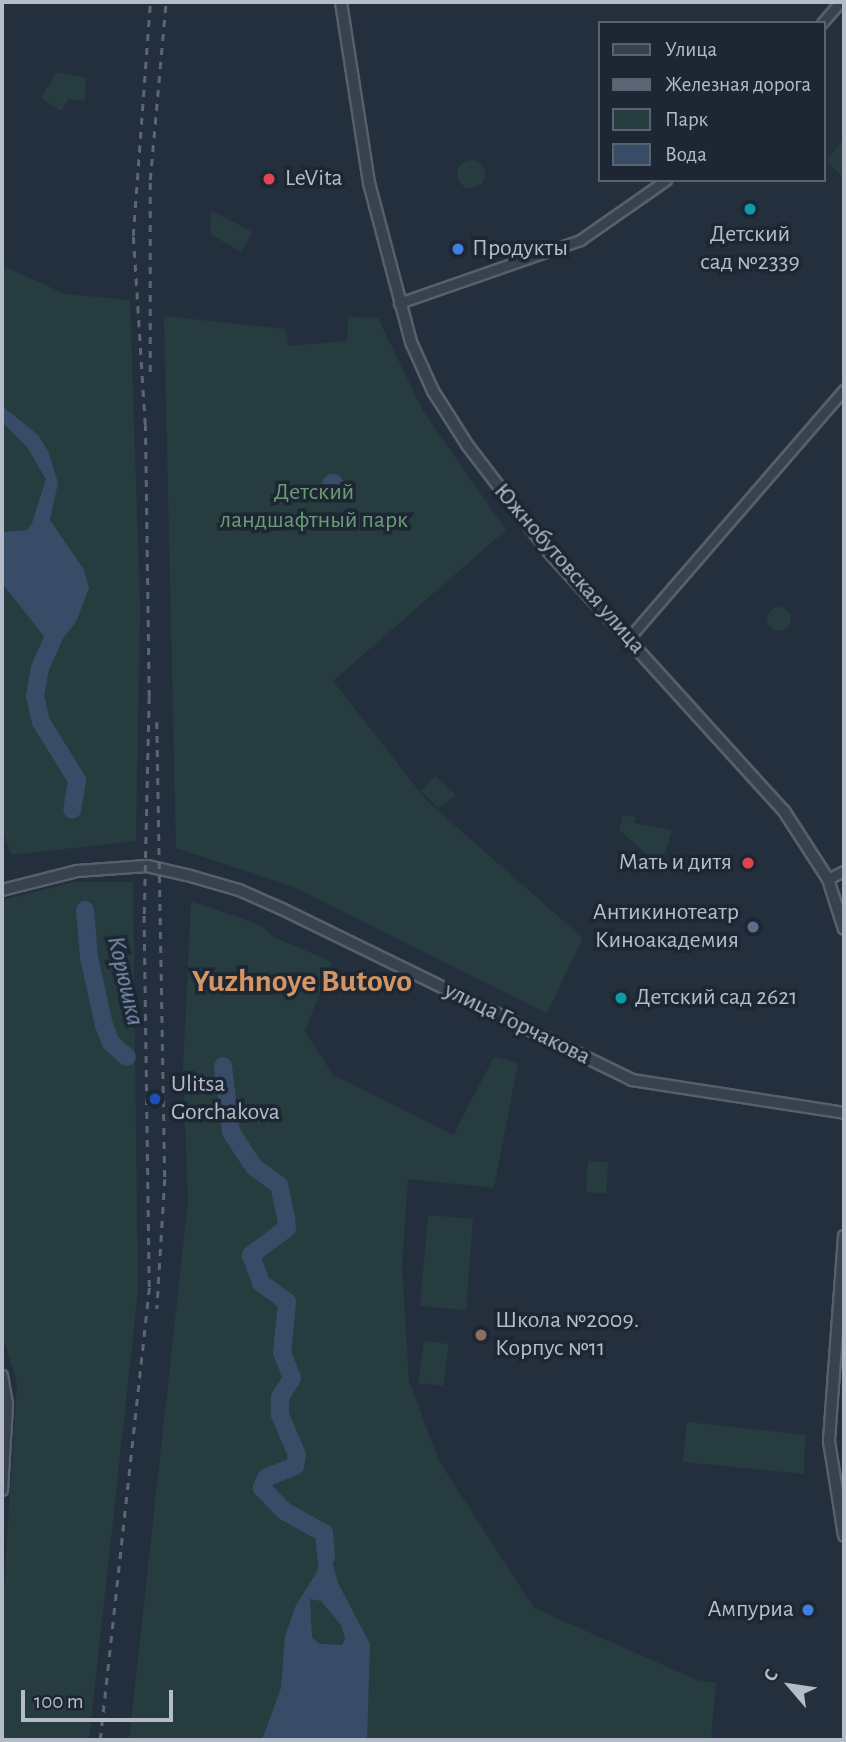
<!DOCTYPE html>
<meta charset="utf-8">
<style>
body{margin:0}
#map{position:relative;width:846px;height:1742px;overflow:hidden;background:#242f3e;font-family:"Alegreya Sans",sans-serif}
div>[style]{position:absolute}
.green>*{inset:0;background:#263c3f}
.round{border-radius:50%}
.water>*{inset:0;background:#394c67}
.river>*{height:18px;margin:-9px;padding:0 9px;transform-origin:9px;border-radius:9px;background:#394c67}
.roads{filter:drop-shadow(2px 0 #565f6c) drop-shadow(-2px 0 #565f6c) drop-shadow(0 2px #565f6c) drop-shadow(0 -2px #565f6c)}
.minor>*{height:9px;margin:-4.5px;padding:0 4.5px;transform-origin:4.5px;border-radius:4.5px;background:#38414e}
.tertiary>*{height:10px;margin:-5px;padding:0 5px;transform-origin:5px;border-radius:5px;background:#38414e}
.rail>*{height:2.5px;margin-top:-1.25px;transform-origin:0;background:repeating-linear-gradient(90deg,#5a6575 0 7px,transparent 0 14px)}
.dots>*{width:19px;height:19px;translate:-50% -50%;box-sizing:border-box;border:4px solid #1d2633;border-radius:50%}
span{translate:-50% -50%;white-space:nowrap;text-align:center;line-height:1.15;-webkit-text-stroke:7px #1d2633;paint-order:stroke}
.poi-label{font-size:24px;color:#b4bcc9}
.left{translate:0 -50%;text-align:left}
.right{translate:-100% -50%;text-align:right}
.park-label{font-size:24px;color:#6b9a76}
.street-label{font-size:24px;color:#b4bcc9}
.water-label{font-size:26px;color:#7c92b1;font-style:italic}
.district-label{font-size:32px;color:#d59563;font-weight:700}
.frame{position:absolute;inset:0;border:4px solid #b4bcc9;pointer-events:none}
.legend{position:absolute;left:598px;top:21px;width:228px;height:161px;box-sizing:border-box;background:#1d2633;border:2px solid #59626f;margin:0;padding:9px 12px;list-style:none;font-size:21px;color:#b4bcc9}
.legend li{display:flex;align-items:center;gap:14px;height:35px}
.legend b{width:35px;border:2px solid #59626f}
.north{position:absolute;left:755px;top:1651px;width:70px;height:70px;-webkit-text-stroke:5px #1d2633;paint-order:stroke;rotate:299deg;font-size:19px;font-weight:700;line-height:28px;text-align:center;color:#b4bcc9}
.north::after{content:'';display:block;margin:auto;width:24px;height:32px;background:#b4bcc9;clip-path:polygon(50% 0,100% 100%,50% 72%,0 100%)}
.scale{position:absolute;left:21px;top:1690px;width:152px;height:32px;box-sizing:border-box;border:4px solid #b4bcc9;border-top:0;padding-left:9px;font-size:21px;line-height:24px;white-space:nowrap;color:#b4bcc9;-webkit-text-stroke:5px #1d2633;paint-order:stroke}
</style>
<div id="map">
<div class="green">
<i style="clip-path:polygon(57px 72px,86px 78px,85px 101px,69px 99px,61px 111px,41px 98px)"></i>
<i style="clip-path:polygon(844px 138px,844px 178px,827px 161px)"></i>
<i class="round" style="left:457px;top:160px;width:28px;height:28px"></i>
<i style="clip-path:polygon(211px 210px,252px 232px,241px 252px,210px 234px)"></i>
<i style="clip-path:polygon(6px 267px,65px 294px,130px 300px,140px 604px,136px 841px,11px 855px,2px 829px,2px 269px)"></i>
<i style="clip-path:polygon(164px 316px,285px 329px,289px 346px,347px 341px,348px 317px,378px 318px,423px 411px,506px 530px,333px 681px,427px 801px,583px 938px,547px 1013px,294px 887px,176px 848px)"></i>
<i class="round" style="left:767px;top:607px;width:24px;height:24px"></i>
<i style="clip-path:polygon(435px 776px,456px 795px,438px 808px,421px 791px)"></i>
<i style="clip-path:polygon(623px 815px,636px 817px,634px 823px,672px 830px,664px 857px,649px 856px,619px 830px)"></i>
<i style="clip-path:polygon(74px 882px,133px 882px,138px 1291px,89px 1740px,2px 1740px,2px 1618px,17px 1383px,2px 1333px,2px 900px)"></i>
<i style="clip-path:polygon(191px 901px,260px 925px,274px 937px,332px 962px,305px 1031px,333px 1075px,453px 1135px,494px 1057px,518px 1063px,494px 1188px,408px 1179px,402px 1266px,409px 1381px,439px 1461px,534px 1608px,697px 1680px,716px 1683px,711px 1740px,129px 1740px,188px 1202px,183px 1070px)"></i>
<i style="clip-path:polygon(588px 1161px,608px 1162px,606px 1194px,586px 1192px)"></i>
<i style="clip-path:polygon(428px 1215px,473px 1219px,466px 1310px,420px 1306px)"></i>
<i style="clip-path:polygon(424px 1341px,449px 1344px,443px 1386px,418px 1383px)"></i>
<i style="clip-path:polygon(687px 1422px,805px 1435px,804px 1474px,683px 1462px)"></i>
</div>
<div class="water">
<i style="clip-path:polygon(2px 406px,38px 435px,49px 453px,58px 483px,50px 520px,84px 570px,89px 588px,76px 622px,64px 637px,50px 644px,2px 583px,2px 532px,27px 530px,32px 523px,46px 479px,27px 447px,2px 422px)"></i>
<i class="round" style="left:322px;top:474px;width:22px;height:22px"></i>
<i style="clip-path:polygon(evenodd,324px 1533px,338px 1583px,370px 1644px,367px 1740px,262px 1740px,281px 1688px,285px 1636px,296px 1605px,317px 1572px,324px 1533px,310px 1599px,321px 1601px,341px 1625px,345px 1638px,342px 1645px,320px 1644px,312px 1638px,310px 1599px)"></i>
</div>
<div class="river">
<i style="left:60px;top:623px;width:49px;rotate:114deg"></i>
<i style="left:40px;top:668px;width:28px;rotate:100deg"></i>
<i style="left:35px;top:696px;width:27px;rotate:77deg"></i>
<i style="left:41px;top:722px;width:68px;rotate:58.2deg"></i>
<i style="left:77px;top:780px;width:30px;rotate:99deg"></i>
<i style="left:85px;top:910px;width:47px;rotate:85.1deg"></i>
<i style="left:89px;top:957px;width:70px;rotate:77.6deg"></i>
<i style="left:104px;top:1025px;width:19px;rotate:69deg"></i>
<i style="left:111px;top:1043px;width:21px;rotate:41deg"></i>
<i style="left:223px;top:1066px;width:66px;rotate:83.1deg"></i>
<i style="left:231px;top:1132px;width:42px;rotate:56.7deg"></i>
<i style="left:254px;top:1167px;width:31px;rotate:36deg"></i>
<i style="left:279px;top:1185px;width:33px;rotate:78deg"></i>
<i style="left:286px;top:1217px;width:11px;rotate:85deg"></i>
<i style="left:287px;top:1228px;width:45px;rotate:143.1deg"></i>
<i style="left:251px;top:1255px;width:30px;rotate:70deg"></i>
<i style="left:261px;top:1283px;width:32px;rotate:36deg"></i>
<i style="left:287px;top:1302px;width:51px;rotate:95.6deg"></i>
<i style="left:282px;top:1353px;width:27px;rotate:68deg"></i>
<i style="left:292px;top:1378px;width:22px;rotate:122deg"></i>
<i style="left:280px;top:1397px;width:18px;rotate:90deg"></i>
<i style="left:280px;top:1415px;width:43px;rotate:67deg"></i>
<i style="left:297px;top:1455px;width:11px;rotate:100deg"></i>
<i style="left:295px;top:1466px;width:31px;rotate:158deg"></i>
<i style="left:266px;top:1478px;width:11px;rotate:112deg"></i>
<i style="left:262px;top:1488px;width:32px;rotate:46deg"></i>
<i style="left:284px;top:1511px;width:46px;rotate:28.8deg"></i>
<i style="left:324px;top:1533px;width:24px;rotate:85deg"></i>
</div>
<div class="roads">
<div class="minor">
<i style="left:822px;top:23px;width:28px;rotate:-49deg"></i>
<i style="left:399px;top:303px;width:192px;rotate:-19.2deg"></i>
<i style="left:580px;top:240px;width:105px;rotate:-34.9deg"></i>
<i style="left:628px;top:639px;width:330px;rotate:-49.1deg"></i>
<i style="left:828px;top:879px;width:18px;rotate:-27deg"></i>
<i style="left:2px;top:1375px;width:29px;rotate:80deg"></i>
<i style="left:7px;top:1404px;width:86px;rotate:93.3deg"></i>
</div>
<div class="tertiary">
<i style="left:341px;top:2px;width:183px;rotate:81.2deg"></i>
<i style="left:369px;top:183px;width:164px;rotate:75.2deg"></i>
<i style="left:411px;top:342px;width:54px;rotate:65.8deg"></i>
<i style="left:433px;top:391px;width:65px;rotate:57.5deg"></i>
<i style="left:468px;top:446px;width:133px;rotate:52.6deg"></i>
<i style="left:549px;top:552px;width:350px;rotate:47.8deg"></i>
<i style="left:784px;top:811px;width:81px;rotate:57.1deg"></i>
<i style="left:828px;top:879px;width:52px;rotate:72.3deg"></i>
<i style="left:2px;top:890px;width:77px;rotate:-14.2deg"></i>
<i style="left:77px;top:871px;width:70px;rotate:-4.1deg"></i>
<i style="left:147px;top:866px;width:41px;rotate:12.7deg"></i>
<i style="left:187px;top:875px;width:54px;rotate:16.1deg"></i>
<i style="left:239px;top:890px;width:47px;rotate:23.8deg"></i>
<i style="left:282px;top:909px;width:390px;rotate:26deg"></i>
<i style="left:632px;top:1080px;width:215px;rotate:8.8deg"></i>
<i style="left:844px;top:1236px;width:206px;rotate:94.2deg"></i>
<i style="left:829px;top:1441px;width:96px;rotate:81deg"></i>
</div>
</div>
<div class="rail">
<i style="left:150px;top:372px;width:192px;rotate:-90deg"></i>
<i style="left:150px;top:180px;width:179px;rotate:-84.9deg"></i>
<i style="left:157px;top:722px;width:457px;rotate:89deg"></i>
<i style="left:165px;top:1179px;width:130px;rotate:93.5deg"></i>
<i style="left:100px;top:1740px;width:456px;rotate:-83.8deg"></i>
<i style="left:149px;top:1287px;width:373px;rotate:-90.8deg"></i>
<i style="left:144px;top:914px;width:217px;rotate:-88.7deg"></i>
<i style="left:149px;top:697px;width:272px;rotate:-90.8deg"></i>
<i style="left:145px;top:425px;width:189px;rotate:-93.6deg"></i>
<i style="left:133px;top:236px;width:235px;rotate:-85.8deg"></i>
</div>
<div class="dots">
<i style="left:269px;top:179px;background:#e0444e"></i>
<i style="left:750px;top:209px;background:#0f9aa8"></i>
<i style="left:458px;top:249px;background:#3f7fe0"></i>
<i style="left:748px;top:863px;background:#e0444e"></i>
<i style="left:753px;top:927px;background:#5c6f8a"></i>
<i style="left:621px;top:998px;background:#0f9aa8"></i>
<i style="left:155px;top:1099px;background:#1a4fb4"></i>
<i style="left:481px;top:1335px;background:#8d6e63"></i>
<i style="left:808px;top:1610px;background:#3f7fe0"></i>
</div>
<div class="poi-label">
<span class="left" style="left:285px;top:179px">LeVita</span>
<span style="left:750px;top:249px">Детский<br>сад №2339</span>
<span class="left" style="left:472px;top:249px">Продукты</span>
<span class="right" style="left:732px;top:863px">Мать и дитя</span>
<span class="right" style="left:739px;top:927px">Антикинотеатр<br>Киноакадемия</span>
<span class="left" style="left:635px;top:998px">Детский сад 2621</span>
<span class="left" style="left:171px;top:1099px">Ulitsa<br>Gorchakova</span>
<span class="left" style="left:495px;top:1335px">Школа №2009.<br>Корпус №11</span>
<span class="right" style="left:794px;top:1610px">Ампуриа</span>
</div>
<div class="park-label">
<span style="left:314px;top:507px">Детский<br>ландшафтный парк</span>
</div>
<div class="street-label">
<span style="left:569px;top:569px;rotate:49deg">Южнобутовская улица</span>
<span style="left:517px;top:1024px;rotate:26deg">улица Горчакова</span>
</div>
<div class="water-label">
<span style="left:125px;top:981px;rotate:77deg">Корюшка</span>
</div>
<div class="district-label">
<span style="left:302px;top:981px">Yuzhnoye Butovo</span>
</div>
<div class="frame"></div>
<ul class="legend">
<li><b style="height:9px;background:#38414e"></b>Улица</li>
<li><b style="height:9px;background:#5a6575"></b>Железная дорога</li>
<li><b style="height:19px;background:#263c3f"></b>Парк</li>
<li><b style="height:19px;background:#394c67"></b>Вода</li>
</ul>
<div class="north">С</div>
<div class="scale">100 m</div>
</div>
